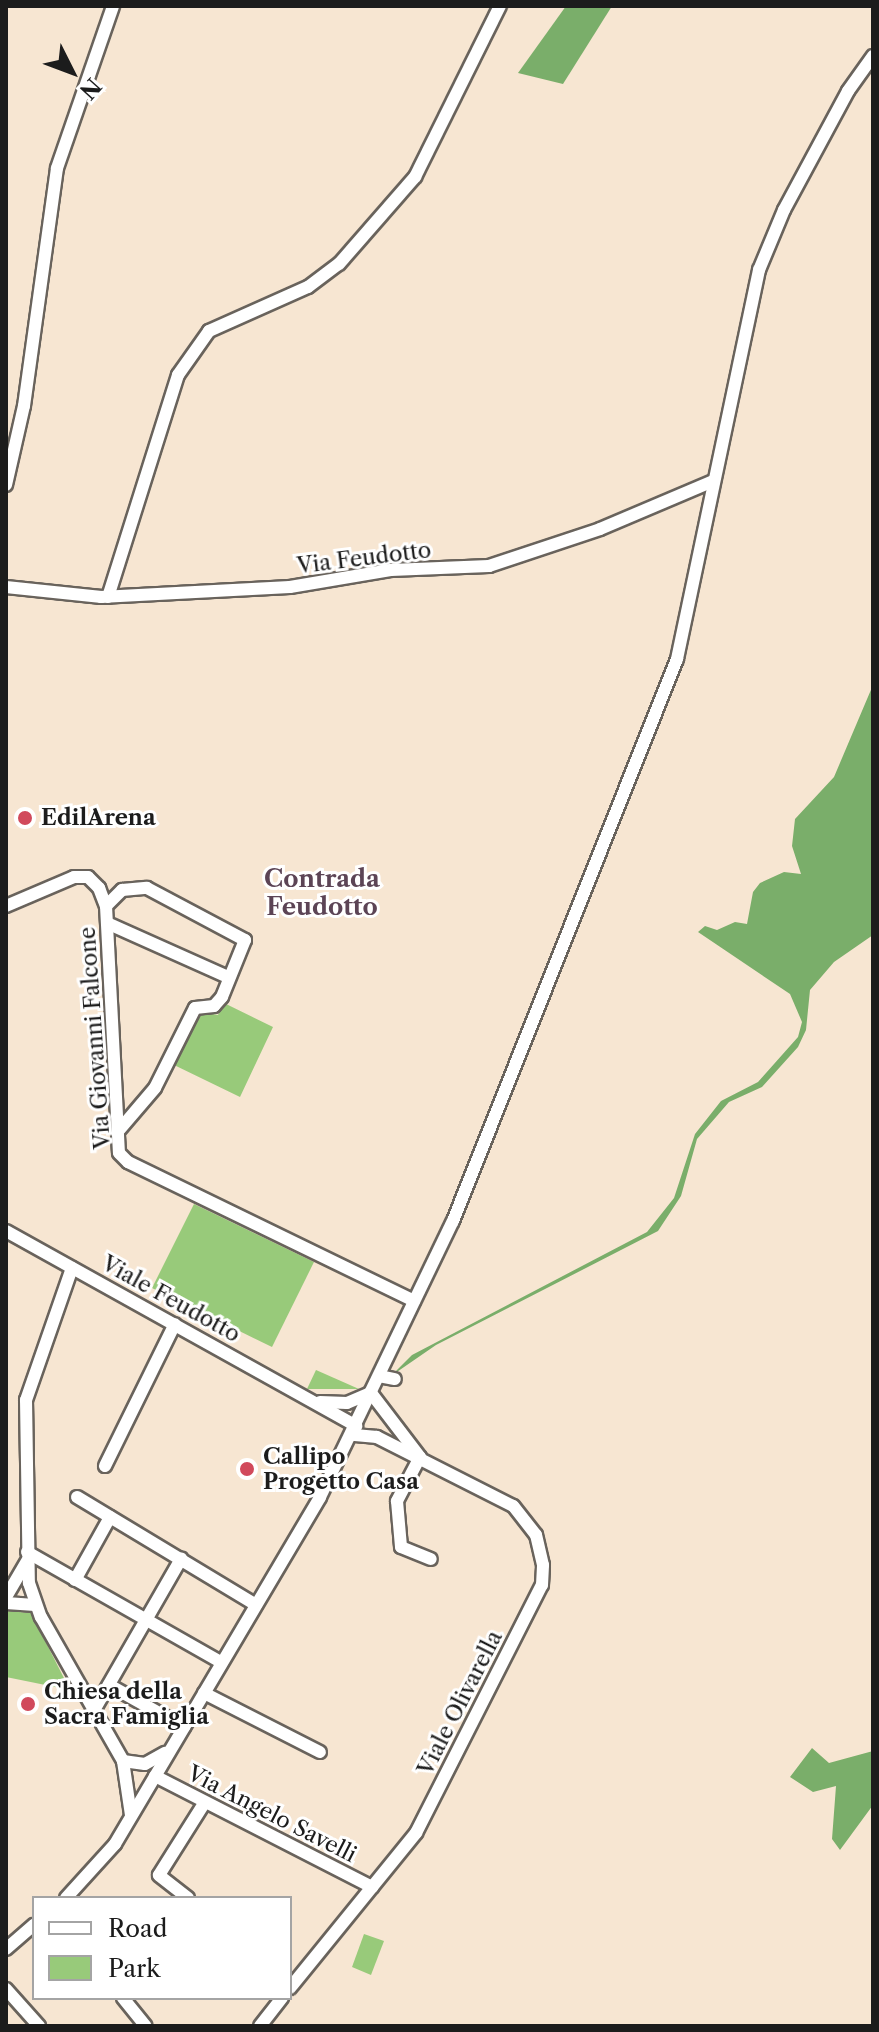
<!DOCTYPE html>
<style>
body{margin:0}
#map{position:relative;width:879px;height:2032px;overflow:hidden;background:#f7e6d2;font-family:"Libre Caslon Text",serif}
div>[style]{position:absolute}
.green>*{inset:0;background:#98ca7a}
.forest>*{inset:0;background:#7aae6a}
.roads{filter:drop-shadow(2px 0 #69635c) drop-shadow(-2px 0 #69635c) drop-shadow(0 2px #69635c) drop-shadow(0 -2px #69635c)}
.minor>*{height:12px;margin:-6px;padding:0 6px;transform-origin:6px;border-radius:6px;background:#fff}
.dots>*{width:22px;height:22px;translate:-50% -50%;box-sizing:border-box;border:4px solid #fff;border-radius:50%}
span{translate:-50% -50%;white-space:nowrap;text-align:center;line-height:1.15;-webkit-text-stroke:6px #fff;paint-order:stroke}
.street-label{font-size:22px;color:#1c1c1c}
.poi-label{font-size:22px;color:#1c1c1c;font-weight:700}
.left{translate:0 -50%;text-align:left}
.neighbourhood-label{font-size:24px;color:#5c4455;font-weight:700}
.frame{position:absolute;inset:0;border:8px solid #1c1c1c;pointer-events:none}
.legend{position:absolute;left:32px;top:1896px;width:260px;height:104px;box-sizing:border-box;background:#fff;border:2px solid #a4a4a4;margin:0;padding:10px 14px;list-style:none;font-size:24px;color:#1c1c1c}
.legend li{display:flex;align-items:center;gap:16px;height:40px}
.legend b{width:40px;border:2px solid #a4a4a4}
.north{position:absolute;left:32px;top:32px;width:80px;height:80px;-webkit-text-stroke:6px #fff;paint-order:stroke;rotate:132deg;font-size:22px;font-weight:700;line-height:32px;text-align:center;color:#1c1c1c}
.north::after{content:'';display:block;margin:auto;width:28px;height:36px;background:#1c1c1c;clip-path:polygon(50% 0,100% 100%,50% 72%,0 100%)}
</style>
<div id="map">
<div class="green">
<i style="clip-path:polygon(224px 1003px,273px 1027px,240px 1097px,172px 1064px,198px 1011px,218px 1015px)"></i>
<i style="clip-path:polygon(194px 1204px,314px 1262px,272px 1347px,152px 1288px)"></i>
<i style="clip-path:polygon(316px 1370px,359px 1389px,307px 1389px)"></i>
<i style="clip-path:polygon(7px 1611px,31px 1613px,70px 1690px,6px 1677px)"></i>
<i style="clip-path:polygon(364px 1934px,384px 1941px,371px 1975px,352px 1967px)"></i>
</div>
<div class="forest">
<i style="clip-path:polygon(566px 6px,612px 6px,563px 84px,518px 73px)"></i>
<i style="clip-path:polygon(873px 685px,873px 935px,834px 962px,810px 990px,806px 1030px,798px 1047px,762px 1087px,729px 1102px,697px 1139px,681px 1196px,658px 1231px,436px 1345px,391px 1376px,412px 1355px,647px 1232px,674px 1198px,695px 1134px,721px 1101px,758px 1082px,798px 1037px,802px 1022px,790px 994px,698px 932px,705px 926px,717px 930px,735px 922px,747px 924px,753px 892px,760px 883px,784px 872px,801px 874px,792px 846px,795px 819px,834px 777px)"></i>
<i style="clip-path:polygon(812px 1748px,829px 1763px,873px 1751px,873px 1805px,840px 1850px,832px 1839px,836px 1786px,813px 1792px,790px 1777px)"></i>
</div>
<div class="roads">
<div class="minor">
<i style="left:6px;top:485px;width:81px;rotate:-77.2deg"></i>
<i style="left:24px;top:406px;width:240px;rotate:-82.1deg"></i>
<i style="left:57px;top:168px;width:171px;rotate:-70.9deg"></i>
<i style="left:6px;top:587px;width:96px;rotate:6deg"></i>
<i style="left:101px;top:597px;width:189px;rotate:-3deg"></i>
<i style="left:290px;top:587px;width:102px;rotate:-9.6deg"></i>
<i style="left:391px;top:570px;width:98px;rotate:-2.3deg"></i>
<i style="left:489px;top:566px;width:117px;rotate:-18.4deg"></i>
<i style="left:600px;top:529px;width:123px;rotate:-23deg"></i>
<i style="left:108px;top:597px;width:233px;rotate:-72.5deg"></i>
<i style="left:178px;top:375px;width:54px;rotate:-54.8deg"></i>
<i style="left:209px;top:331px;width:108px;rotate:-24deg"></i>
<i style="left:308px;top:287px;width:39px;rotate:-37deg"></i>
<i style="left:339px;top:264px;width:116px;rotate:-48.9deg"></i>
<i style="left:415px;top:177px;width:191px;rotate:-63.6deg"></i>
<i style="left:6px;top:906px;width:74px;rotate:-23.1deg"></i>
<i style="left:74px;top:877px;width:14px"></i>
<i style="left:88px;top:877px;width:16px;rotate:45deg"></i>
<i style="left:99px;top:888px;width:19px;rotate:69deg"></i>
<i style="left:106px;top:906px;width:247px;rotate:87deg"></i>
<i style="left:119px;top:1153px;width:13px;rotate:45deg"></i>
<i style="left:128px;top:1162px;width:318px;rotate:25.9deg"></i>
<i style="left:106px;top:906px;width:23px;rotate:-45deg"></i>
<i style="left:122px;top:890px;width:25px;rotate:-5deg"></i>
<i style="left:147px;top:888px;width:111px;rotate:28deg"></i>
<i style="left:245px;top:940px;width:61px;rotate:112deg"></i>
<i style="left:222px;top:997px;width:12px;rotate:132deg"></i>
<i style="left:214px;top:1006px;width:19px;rotate:174deg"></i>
<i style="left:195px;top:1008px;width:89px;rotate:116.6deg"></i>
<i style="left:155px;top:1088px;width:54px;rotate:130.5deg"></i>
<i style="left:107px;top:923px;width:133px;rotate:24.1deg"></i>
<i style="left:6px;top:1231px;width:401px;rotate:29.1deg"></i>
<i style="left:72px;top:1268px;width:140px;rotate:109.2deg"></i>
<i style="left:26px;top:1400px;width:183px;rotate:89.1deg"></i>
<i style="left:29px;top:1583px;width:36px;rotate:71deg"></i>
<i style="left:41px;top:1617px;width:166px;rotate:60.3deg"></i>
<i style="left:123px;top:1761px;width:55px;rotate:81.6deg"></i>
<i style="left:379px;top:1376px;width:16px;rotate:11deg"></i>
<i style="left:320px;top:1402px;width:27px;rotate:2deg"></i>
<i style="left:347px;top:1403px;width:26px;rotate:-23deg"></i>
<i style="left:371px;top:1393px;width:81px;rotate:52.6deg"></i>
<i style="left:420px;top:1457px;width:50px;rotate:117.6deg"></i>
<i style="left:397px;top:1501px;width:46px;rotate:85deg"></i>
<i style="left:401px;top:1547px;width:32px;rotate:22deg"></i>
<i style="left:105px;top:1466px;width:158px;rotate:-63.8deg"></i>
<i style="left:77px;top:1497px;width:209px;rotate:31.1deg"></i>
<i style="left:27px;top:1552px;width:224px;rotate:29.6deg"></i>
<i style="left:75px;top:1580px;width:72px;rotate:-60.9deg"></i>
<i style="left:6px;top:1597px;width:42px;rotate:-59.7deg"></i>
<i style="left:6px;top:1603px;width:29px;rotate:4deg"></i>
<i style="left:109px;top:1685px;width:86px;rotate:29.2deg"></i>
<i style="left:204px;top:1693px;width:130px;rotate:27deg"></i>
<i style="left:93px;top:1712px;width:177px;rotate:-60.1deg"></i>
<i style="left:123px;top:1761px;width:22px;rotate:8deg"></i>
<i style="left:145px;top:1764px;width:23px;rotate:-29deg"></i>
<i style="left:155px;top:1776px;width:244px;rotate:27.1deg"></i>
<i style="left:66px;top:1898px;width:73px;rotate:-47.8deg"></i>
<i style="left:115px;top:1844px;width:403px;rotate:-59.4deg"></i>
<i style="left:320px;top:1497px;width:306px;rotate:-64.3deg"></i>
<i style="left:453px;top:1221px;width:605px;rotate:-68.27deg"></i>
<i style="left:677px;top:659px;width:398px;rotate:-78.1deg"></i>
<i style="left:759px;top:270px;width:65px;rotate:-67.4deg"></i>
<i style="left:784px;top:210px;width:135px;rotate:-61.7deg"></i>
<i style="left:848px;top:91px;width:43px;rotate:-54.5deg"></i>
<i style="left:188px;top:1898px;width:37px;rotate:-142deg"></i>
<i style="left:159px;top:1875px;width:86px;rotate:-57.8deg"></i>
<i style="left:6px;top:1949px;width:37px;rotate:-41deg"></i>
<i style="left:290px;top:1988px;width:200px;rotate:-50.9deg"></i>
<i style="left:416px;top:1833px;width:278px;rotate:-63.1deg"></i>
<i style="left:542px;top:1585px;width:20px;rotate:-87deg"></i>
<i style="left:543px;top:1565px;width:31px;rotate:-103deg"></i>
<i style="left:536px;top:1535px;width:37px;rotate:-128deg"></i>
<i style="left:513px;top:1506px;width:153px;rotate:-153.1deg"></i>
<i style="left:377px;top:1437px;width:25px;rotate:-175deg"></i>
<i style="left:6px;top:1989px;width:50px;rotate:48.3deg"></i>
<i style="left:123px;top:1998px;width:36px;rotate:51deg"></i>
<i style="left:260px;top:2026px;width:36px;rotate:-52deg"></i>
</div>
</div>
<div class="dots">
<i style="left:25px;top:818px;background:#d1495b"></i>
<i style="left:247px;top:1469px;background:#d1495b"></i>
<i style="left:28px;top:1704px;background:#d1495b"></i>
</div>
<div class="street-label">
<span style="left:364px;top:558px;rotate:-7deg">Via Feudotto</span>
<span style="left:95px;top:1038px;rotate:-94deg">Via Giovanni Falcone</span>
<span style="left:171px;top:1299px;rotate:29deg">Viale Feudotto</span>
<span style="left:460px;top:1703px;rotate:-63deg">Viale Olivarella</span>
<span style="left:272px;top:1814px;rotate:27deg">Via Angelo Savelli</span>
</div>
<div class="poi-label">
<span class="left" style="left:41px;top:818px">EdilArena</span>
<span class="left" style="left:263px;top:1469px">Callipo<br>Progetto Casa</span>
<span class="left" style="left:44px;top:1704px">Chiesa della<br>Sacra Famiglia</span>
</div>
<div class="neighbourhood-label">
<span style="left:322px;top:893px">Contrada<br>Feudotto</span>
</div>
<div class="frame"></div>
<ul class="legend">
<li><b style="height:10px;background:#fff"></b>Road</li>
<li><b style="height:22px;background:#98ca7a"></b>Park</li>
</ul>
<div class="north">N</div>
</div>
